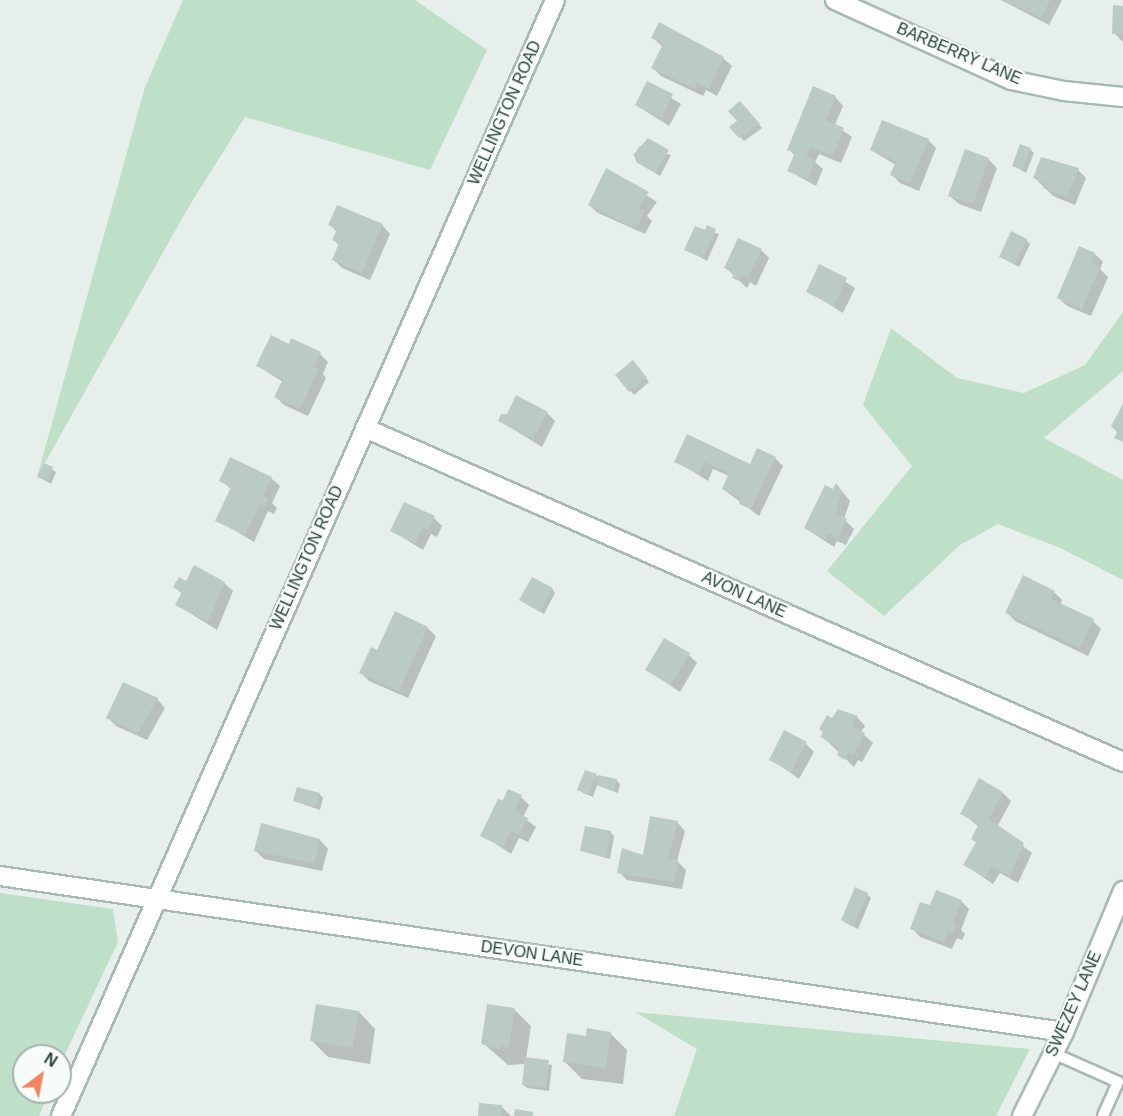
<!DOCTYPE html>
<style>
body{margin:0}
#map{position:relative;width:1123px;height:1116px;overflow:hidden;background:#e6efeb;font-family:Arial,sans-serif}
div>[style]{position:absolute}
.green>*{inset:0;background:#bfe0c8}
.shadow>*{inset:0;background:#0003}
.building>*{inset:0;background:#bbcac4}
.roads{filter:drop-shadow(2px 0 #a8b8b2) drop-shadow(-2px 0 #a8b8b2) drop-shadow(0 2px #a8b8b2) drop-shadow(0 -2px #a8b8b2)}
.lane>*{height:10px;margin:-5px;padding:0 5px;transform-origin:5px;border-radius:5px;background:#fff}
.street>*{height:18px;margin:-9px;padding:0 9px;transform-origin:9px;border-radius:9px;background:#fff}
.secondary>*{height:18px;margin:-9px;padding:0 9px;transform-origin:9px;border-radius:9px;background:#fff}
span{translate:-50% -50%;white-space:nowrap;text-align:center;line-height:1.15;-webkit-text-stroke:4.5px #f7fbf9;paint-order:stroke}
.street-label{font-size:16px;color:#24423a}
.north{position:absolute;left:12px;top:1044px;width:60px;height:60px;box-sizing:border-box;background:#f7fbf9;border:2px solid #a3b1ad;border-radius:50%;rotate:32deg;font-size:16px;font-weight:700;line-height:24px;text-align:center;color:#24423a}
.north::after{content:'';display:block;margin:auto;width:21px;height:27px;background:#f4845f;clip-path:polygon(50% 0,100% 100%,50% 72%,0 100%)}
</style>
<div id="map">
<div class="green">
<i style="clip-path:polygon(183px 0,415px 0,487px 50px,430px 170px,245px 117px,188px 208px,37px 477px,145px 87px)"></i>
<i style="clip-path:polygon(1123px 312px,1123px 371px,1044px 438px,1123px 480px,1123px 580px,1058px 547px,998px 524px,960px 545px,884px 616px,827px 571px,912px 466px,863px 405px,891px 328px,957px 378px,1024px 393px,1085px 365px)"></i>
<i style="clip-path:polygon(0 893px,113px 909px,118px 942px,60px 1065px,60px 1056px,24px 1056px,24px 1092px,49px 1092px,39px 1116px,0 1116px)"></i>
<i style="clip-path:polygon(635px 1012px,1030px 1049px,996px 1116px,674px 1116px,697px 1049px)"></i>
</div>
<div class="shadow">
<i style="clip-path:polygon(1001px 0,1062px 0,1049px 25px)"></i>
<i style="clip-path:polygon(1123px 7px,1123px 42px,1114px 33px)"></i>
<i style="clip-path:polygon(653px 38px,723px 58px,732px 66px,717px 96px,706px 90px,703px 96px,661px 76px,653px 68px,663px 47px)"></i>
<i style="clip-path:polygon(647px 83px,681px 104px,669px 126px,636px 105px)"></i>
<i style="clip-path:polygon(835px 97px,843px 106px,835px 125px,852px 137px,841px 163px,819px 154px,815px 162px,823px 169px,816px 186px,789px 171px,795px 156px,789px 149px)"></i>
<i style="clip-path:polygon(744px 106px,762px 128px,744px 141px,731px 127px,739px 121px)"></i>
<i style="clip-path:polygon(928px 140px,936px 148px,919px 191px,900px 183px,892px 175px,896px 165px,871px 150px)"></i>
<i style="clip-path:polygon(640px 146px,671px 155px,660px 176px,637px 162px,634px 155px)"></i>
<i style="clip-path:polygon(1030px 149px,1034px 153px,1026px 173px,1014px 166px)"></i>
<i style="clip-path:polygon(988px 159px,997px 168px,981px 212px,959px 204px,950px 196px)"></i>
<i style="clip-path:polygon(607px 170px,657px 202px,647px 216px,652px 221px,645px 234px,598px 213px,589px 205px)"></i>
<i style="clip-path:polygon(1078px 170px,1086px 178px,1075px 205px,1053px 196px,1034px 177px)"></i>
<i style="clip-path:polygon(330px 225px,382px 225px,390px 234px,370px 280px,342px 268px,334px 260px,340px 246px,334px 240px,337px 232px)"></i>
<i style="clip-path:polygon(696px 227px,719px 234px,707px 261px,686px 249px)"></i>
<i style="clip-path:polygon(1026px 240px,1030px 244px,1019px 267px,1001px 257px)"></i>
<i style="clip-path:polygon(761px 250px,769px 258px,756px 286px,750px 282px,747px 288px,726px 268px)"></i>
<i style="clip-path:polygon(1095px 254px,1103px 262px,1100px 269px,1108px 277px,1091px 316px,1067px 306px,1059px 298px)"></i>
<i style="clip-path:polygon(820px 266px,855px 288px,843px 313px,808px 291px)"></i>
<i style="clip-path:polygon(289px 346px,320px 354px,328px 362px,323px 374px,326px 378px,308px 416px,284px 405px,276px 397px,283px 382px,258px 366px)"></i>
<i style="clip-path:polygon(636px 366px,649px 382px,634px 395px,617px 375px)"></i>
<i style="clip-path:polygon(547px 413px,555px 421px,542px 447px,500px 421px)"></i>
<i style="clip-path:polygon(688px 436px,750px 466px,775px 458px,783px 466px,759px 516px,723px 489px,729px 476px,713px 469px,708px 481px,676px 461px)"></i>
<i style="clip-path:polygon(45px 465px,56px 472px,51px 484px,39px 477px)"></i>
<i style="clip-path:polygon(271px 478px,280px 486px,272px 503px,277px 508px,274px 514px,268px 511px,254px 542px,217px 520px,232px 490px,221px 480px)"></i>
<i style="clip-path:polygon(837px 485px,850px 501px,844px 519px,854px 529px,846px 545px,837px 541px,834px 547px,805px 528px)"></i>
<i style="clip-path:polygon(434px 518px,442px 526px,437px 537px,431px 534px,423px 550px,392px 531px)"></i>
<i style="clip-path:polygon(186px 583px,224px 583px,233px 591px,217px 630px,177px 605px,182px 594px,175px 587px)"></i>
<i style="clip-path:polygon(552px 589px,555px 593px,544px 614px,521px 600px)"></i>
<i style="clip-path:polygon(1054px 592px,1062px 600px,1060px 605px,1093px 621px,1101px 629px,1088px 656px,1015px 621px,1007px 612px)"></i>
<i style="clip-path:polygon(427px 628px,436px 636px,408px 698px,369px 681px,361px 673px)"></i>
<i style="clip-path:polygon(689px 655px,697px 663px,680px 692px,647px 670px)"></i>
<i style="clip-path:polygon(157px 699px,165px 708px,147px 740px,116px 726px,108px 718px)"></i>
<i style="clip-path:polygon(857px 717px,865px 726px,861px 732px,873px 743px,862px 762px,858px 760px,854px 767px,822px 736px,833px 720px)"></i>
<i style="clip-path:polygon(806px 744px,814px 752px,799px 779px,771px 759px)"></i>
<i style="clip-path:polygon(596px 776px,616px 780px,620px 784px,618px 793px,597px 785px,593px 797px,583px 793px,579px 789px)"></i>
<i style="clip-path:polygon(1003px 793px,1011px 801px,997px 827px,1032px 853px,1018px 883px,1000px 873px,993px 884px,965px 865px,977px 843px,973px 839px,979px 827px,962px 813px)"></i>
<i style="clip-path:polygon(319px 794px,323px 798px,320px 810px,294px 801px)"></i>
<i style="clip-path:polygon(521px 797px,529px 805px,523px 817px,536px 827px,528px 842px,519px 838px,511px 854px,482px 835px)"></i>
<i style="clip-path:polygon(677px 822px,685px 831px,677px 861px,686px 870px,682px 889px,627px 880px,619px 872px,645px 857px)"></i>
<i style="clip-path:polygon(262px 825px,320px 840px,328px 849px,322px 871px,264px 859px,255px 850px)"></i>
<i style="clip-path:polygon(610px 832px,614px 836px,610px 859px,582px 851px)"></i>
<i style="clip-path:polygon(867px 894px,871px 898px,858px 929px,846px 923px,842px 920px)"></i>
<i style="clip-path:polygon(961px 901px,969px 909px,961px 930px,965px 934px,962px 940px,957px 938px,952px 949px,920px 937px,912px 928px,931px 907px)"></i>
<i style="clip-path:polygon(514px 1009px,531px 1026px,526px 1059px,552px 1065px,549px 1091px,527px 1088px,523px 1084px,526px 1064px,508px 1065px,483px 1043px)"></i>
<i style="clip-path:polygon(359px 1012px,375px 1029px,370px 1064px,328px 1057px,311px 1040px)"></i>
<i style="clip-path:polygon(610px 1033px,627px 1050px,623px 1084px,582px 1079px,565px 1062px,587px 1037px)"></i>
<i style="clip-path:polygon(502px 1107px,511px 1116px,479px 1116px)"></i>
</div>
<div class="building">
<i style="clip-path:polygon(1003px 0,1050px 0,1041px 18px)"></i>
<i style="clip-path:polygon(1113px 5px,1123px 6px,1123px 34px,1112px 34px)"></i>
<i style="clip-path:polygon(659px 22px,724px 57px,709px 89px,697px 83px,695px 89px,651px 68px,663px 44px,651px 38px)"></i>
<i style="clip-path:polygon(647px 81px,673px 94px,661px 118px,635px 105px)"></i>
<i style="clip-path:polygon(813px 86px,836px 96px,826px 120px,844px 128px,833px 156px,810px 147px,806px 156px,815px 160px,808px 179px,787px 171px,795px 153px,787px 150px)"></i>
<i style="clip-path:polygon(740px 101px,760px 124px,739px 138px,729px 127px,737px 121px,728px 111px)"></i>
<i style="clip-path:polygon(882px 120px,929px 139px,910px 184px,890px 175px,896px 161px,870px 150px)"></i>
<i style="clip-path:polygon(648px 138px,669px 150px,655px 173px,636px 162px,638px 158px,633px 155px)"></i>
<i style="clip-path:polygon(1020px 144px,1031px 148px,1022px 170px,1012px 166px)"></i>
<i style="clip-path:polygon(965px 149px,989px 158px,973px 204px,948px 196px)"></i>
<i style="clip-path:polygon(1041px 157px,1079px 168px,1067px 197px,1043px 188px,1045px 183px,1033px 178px)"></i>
<i style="clip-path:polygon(606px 168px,649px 192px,638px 208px,645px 211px,637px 226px,631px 227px,588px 205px)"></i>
<i style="clip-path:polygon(337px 205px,383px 224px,362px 273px,332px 260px,339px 243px,332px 240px,337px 229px,328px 225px)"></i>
<i style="clip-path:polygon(707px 225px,716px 229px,703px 258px,684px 250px,695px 226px,705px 230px)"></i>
<i style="clip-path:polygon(1011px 231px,1027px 239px,1015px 264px,999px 257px)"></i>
<i style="clip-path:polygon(738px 238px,762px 249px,748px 278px,741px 275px,739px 281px,732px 278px,734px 273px,724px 268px)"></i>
<i style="clip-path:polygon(1079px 246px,1095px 253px,1091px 263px,1100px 267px,1082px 309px,1057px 298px)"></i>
<i style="clip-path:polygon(819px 264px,847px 278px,834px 306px,806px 292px)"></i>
<i style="clip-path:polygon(271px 335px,289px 344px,291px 338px,321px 352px,314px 367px,319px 369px,300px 409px,274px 397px,283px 379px,256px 366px)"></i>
<i style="clip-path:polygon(633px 360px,647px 378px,629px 392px,615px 375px)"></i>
<i style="clip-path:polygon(516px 395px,548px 412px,533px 439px,498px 421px,501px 414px,507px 414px)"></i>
<i style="clip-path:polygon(1123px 404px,1123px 442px,1114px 438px,1117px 432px,1111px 426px)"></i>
<i style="clip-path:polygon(687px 434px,750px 464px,757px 448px,776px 457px,751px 509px,739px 504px,740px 498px,722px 489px,729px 473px,705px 462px,699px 474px,674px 462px)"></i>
<i style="clip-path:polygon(230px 457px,272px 477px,263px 496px,269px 499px,265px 506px,260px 504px,245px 535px,215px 521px,231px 487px,219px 481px)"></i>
<i style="clip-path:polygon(44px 463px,53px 467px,47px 481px,37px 477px)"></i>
<i style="clip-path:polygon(836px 483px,842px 491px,835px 513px,847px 519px,837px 538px,828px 533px,825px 539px,804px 528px,825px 485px,833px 489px)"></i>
<i style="clip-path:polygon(404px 502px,435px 516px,428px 530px,422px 527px,415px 543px,390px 531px)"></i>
<i style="clip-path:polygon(194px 565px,225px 582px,208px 622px,175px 605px,182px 592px,173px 587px,179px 577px,186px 581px)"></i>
<i style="clip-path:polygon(1023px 575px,1055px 591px,1051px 599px,1094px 619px,1080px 648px,1005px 613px)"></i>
<i style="clip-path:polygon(532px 577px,553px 588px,540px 612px,519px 600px)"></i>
<i style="clip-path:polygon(395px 611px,428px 627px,399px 691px,359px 673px,371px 647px,377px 650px)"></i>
<i style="clip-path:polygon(664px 638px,690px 653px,671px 685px,645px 670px)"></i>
<i style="clip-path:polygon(123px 682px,158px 698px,138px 733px,106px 718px)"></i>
<i style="clip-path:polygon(838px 709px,858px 716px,852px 726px,865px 733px,853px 755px,849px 752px,845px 760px,837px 755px,840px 748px,820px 737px,823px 732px,819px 729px,827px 715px,832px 718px)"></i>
<i style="clip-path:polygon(784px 730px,807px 742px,791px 772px,769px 760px)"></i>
<i style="clip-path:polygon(585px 770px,597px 774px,589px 794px,577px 790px)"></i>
<i style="clip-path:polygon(598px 775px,617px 779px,614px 790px,596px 785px)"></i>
<i style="clip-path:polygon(979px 778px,1003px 792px,989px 819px,1024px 843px,1010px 876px,991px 866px,985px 877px,963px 865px,976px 842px,971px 839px,979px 824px,960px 814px)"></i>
<i style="clip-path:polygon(297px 787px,320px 793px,316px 807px,293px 801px)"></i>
<i style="clip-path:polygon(508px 789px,522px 795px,514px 811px,528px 818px,519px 835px,510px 831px,503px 847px,480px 836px,498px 799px,503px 800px)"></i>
<i style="clip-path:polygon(650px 816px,678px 821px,668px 859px,678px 860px,674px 882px,617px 873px,622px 848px,643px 855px)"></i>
<i style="clip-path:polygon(261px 823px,320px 839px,314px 863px,254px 851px)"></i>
<i style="clip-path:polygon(585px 826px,611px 831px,606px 857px,580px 851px)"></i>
<i style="clip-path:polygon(855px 887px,868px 893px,854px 926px,841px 920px)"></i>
<i style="clip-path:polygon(936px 890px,962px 900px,953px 923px,957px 925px,954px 933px,948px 930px,944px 942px,910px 929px,920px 902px,930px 905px)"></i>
<i style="clip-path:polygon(316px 1004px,359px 1011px,353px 1048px,310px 1041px)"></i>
<i style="clip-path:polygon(487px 1004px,515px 1008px,509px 1047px,501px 1046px,501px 1050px,481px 1044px)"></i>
<i style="clip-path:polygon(587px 1028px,611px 1032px,606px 1068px,563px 1062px,567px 1033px,586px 1036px)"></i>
<i style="clip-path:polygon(525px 1057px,549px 1060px,546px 1088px,522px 1085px)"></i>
<i style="clip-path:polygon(479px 1103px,502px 1105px,501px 1116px,478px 1116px)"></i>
<i style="clip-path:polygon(515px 1109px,533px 1112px,533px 1116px,514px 1116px)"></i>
</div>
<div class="roads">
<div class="lane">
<i style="left:1053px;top:1053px;width:71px;rotate:24deg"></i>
<i style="left:1118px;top:1082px;width:37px;rotate:114deg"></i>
</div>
<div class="street">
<i style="left:835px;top:0;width:193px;rotate:24.4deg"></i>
<i style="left:1011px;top:80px;width:54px;rotate:11.7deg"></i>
<i style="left:1064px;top:91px;width:59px;rotate:5.8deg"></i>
<i style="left:365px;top:428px;width:828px;rotate:23.78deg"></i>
<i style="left:0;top:876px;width:1075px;rotate:8.34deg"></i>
<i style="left:61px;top:1116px;width:1220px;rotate:-66.12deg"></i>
</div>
<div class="secondary">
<i style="left:1022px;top:1116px;width:94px;rotate:-63.4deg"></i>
<i style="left:1064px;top:1032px;width:153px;rotate:-67.3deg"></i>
</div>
</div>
<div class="street-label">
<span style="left:959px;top:54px;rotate:23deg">BARBERRY LANE</span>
<span style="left:505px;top:113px;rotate:-66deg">WELLINGTON ROAD</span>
<span style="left:307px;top:558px;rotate:-66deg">WELLINGTON ROAD</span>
<span style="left:744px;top:595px;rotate:24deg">AVON LANE</span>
<span style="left:532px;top:954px;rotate:8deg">DEVON LANE</span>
<span style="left:1074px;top:1004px;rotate:-66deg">SWEZEY LANE</span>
</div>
<div class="north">N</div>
</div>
